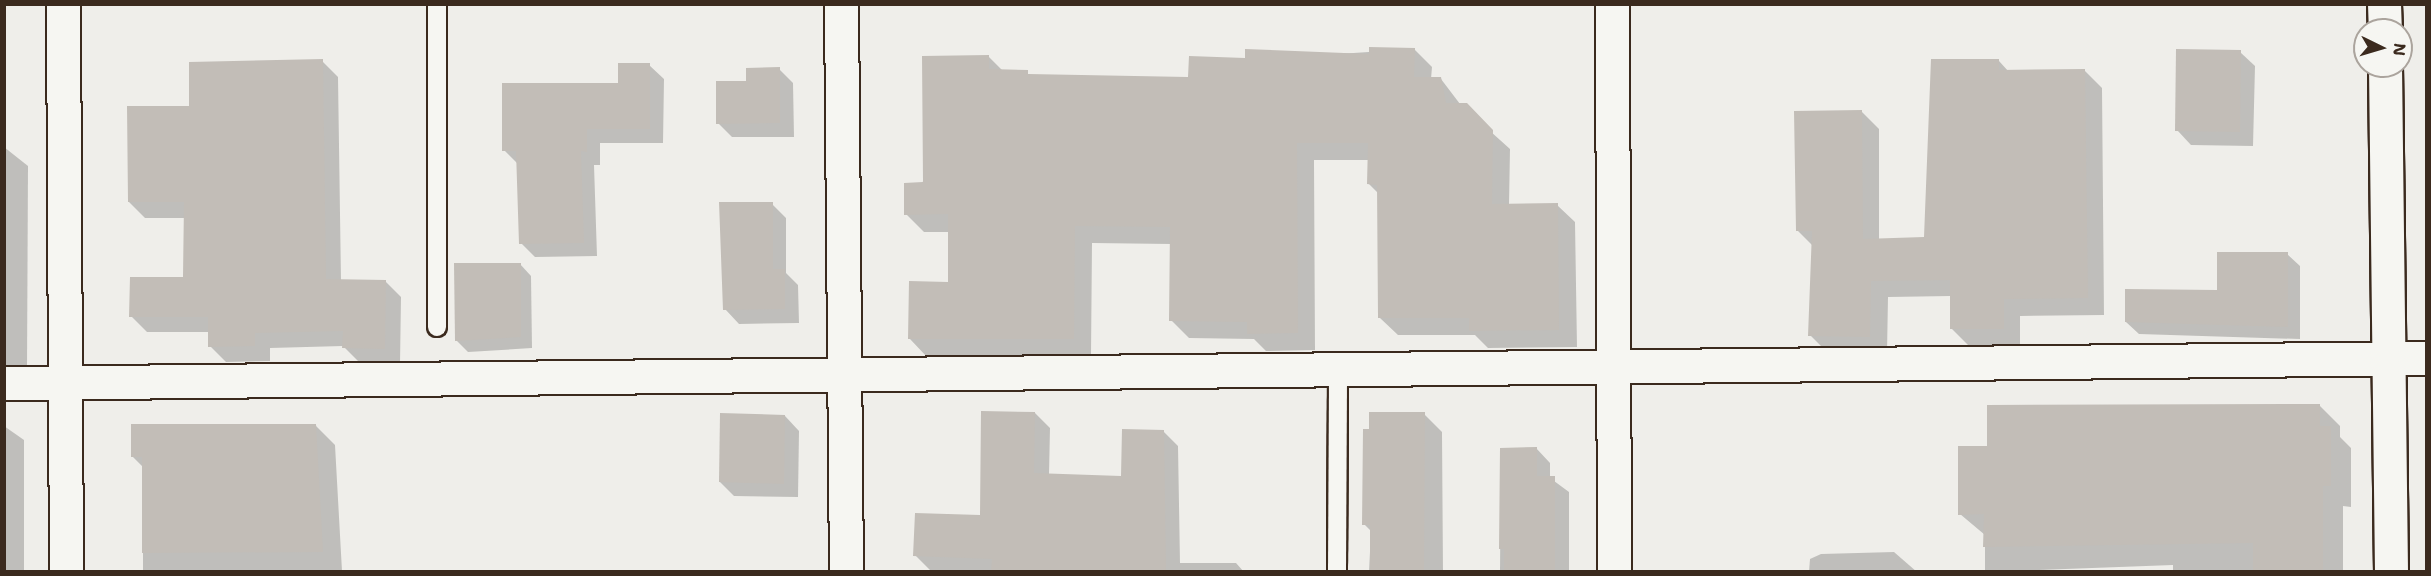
<!DOCTYPE html>
<style>
body{margin:0}
#map{position:relative;width:2431px;height:576px;overflow:hidden;background:#efeeea;font-family:"Shantell Sans",sans-serif}
div>[style]{position:absolute}
.shadow>*{inset:0;background:#0003}
.building>*{inset:0;background:#c2bdb7}
.roads{filter:drop-shadow(2px 0 #3b2a1e) drop-shadow(-2px 0 #3b2a1e) drop-shadow(0 2px #3b2a1e) drop-shadow(0 -2px #3b2a1e)}
.lane>*{height:18px;margin:-9px;padding:0 9px;transform-origin:9px;border-radius:9px;background:#f6f6f2}
.street>*{height:33px;margin:-16.5px;padding:0 16.5px;transform-origin:16.5px;border-radius:16.5px;background:#f6f6f2}
.secondary>*{height:33px;margin:-16.5px;padding:0 16.5px;transform-origin:16.5px;border-radius:16.5px;background:#f6f6f2}
span{translate:-50% -50%;white-space:nowrap;text-align:center;line-height:1.15;-webkit-text-stroke:4.5px #f6f6f2;paint-order:stroke}
.frame{position:absolute;inset:0;border:6px solid #3b2a1e;pointer-events:none}
.north{position:absolute;left:2353px;top:18px;width:60px;height:60px;box-sizing:border-box;background:#f6f6f2;border:2px solid #aba49d;border-radius:50%;rotate:95deg;font-size:16px;font-weight:700;line-height:24px;text-align:center;color:#3b2a1e}
.north::after{content:'';display:block;margin:auto;width:21px;height:27px;background:#3b2a1e;clip-path:polygon(50% 0,100% 100%,50% 72%,0 100%)}
</style>
<div id="map">
<div class="shadow">
<i style="clip-path:polygon(1414px 49px,1432px 67px,1431px 79px,1441px 79px,1460px 104px,1510px 149px,1509px 205px,1557px 205px,1575px 222px,1577px 347px,1488px 348px,1475px 335px,1398px 335px,1380px 318px,1379px 194px,1369px 184px,1369px 160px,1314px 160px,1315px 350px,1266px 351px,1254px 339px,1189px 338px,1171px 320px,1171px 244px,1092px 243px,1091px 356px,927px 357px,910px 339px,949px 283px,949px 232px,924px 232px,906px 214px,988px 56px,1003px 71px,1031px 76px,1190px 78px,1247px 60px)"></i>
<i style="clip-path:polygon(2240px 52px,2255px 66px,2253px 146px,2191px 145px,2177px 130px)"></i>
<i style="clip-path:polygon(322px 61px,338px 77px,341px 281px,385px 281px,401px 297px,400px 364px,360px 363px,343px 346px,270px 348px,270px 361px,226px 362px,210px 346px,210px 332px,147px 332px,131px 316px,185px 279px,186px 218px,145px 218px,129px 202px,191px 108px)"></i>
<i style="clip-path:polygon(1999px 61px,2009px 72px,2085px 71px,2102px 88px,2104px 315px,2020px 316px,2020px 346px,1968px 345px,1951px 328px,1951px 296px,1888px 297px,1887px 353px,1827px 352px,1810px 335px,1813px 246px,1797px 230px,1862px 112px,1879px 129px,1879px 240px,1926px 239px)"></i>
<i style="clip-path:polygon(649px 65px,664px 79px,663px 143px,600px 143px,600px 165px,594px 165px,597px 256px,535px 257px,521px 243px,518px 164px,504px 150px)"></i>
<i style="clip-path:polygon(779px 69px,793px 83px,794px 137px,732px 137px,718px 123px,747px 82px)"></i>
<i style="clip-path:polygon(4px 147px,28px 166px,27px 370px,4px 370px)"></i>
<i style="clip-path:polygon(772px 204px,786px 218px,786px 273px,798px 285px,799px 323px,739px 324px,725px 309px)"></i>
<i style="clip-path:polygon(2287px 254px,2300px 266px,2300px 339px,2139px 334px,2126px 322px,2219px 291px)"></i>
<i style="clip-path:polygon(520px 264px,531px 276px,532px 348px,468px 352px,456px 340px)"></i>
<i style="clip-path:polygon(2320px 406px,2340px 426px,2340px 437px,2351px 448px,2351px 507px,2343px 506px,2343px 572px,2173px 572px,2173px 565px,1985px 572px,1985px 535px,1960px 514px,1988px 447px)"></i>
<i style="clip-path:polygon(1035px 413px,1050px 428px,1049px 475px,1123px 477px,1163px 431px,1178px 446px,1180px 563px,1236px 563px,1244px 572px,930px 570px,915px 555px,982px 517px)"></i>
<i style="clip-path:polygon(1424px 414px,1442px 432px,1443px 572px,1369px 572px,1371px 531px,1364px 524px)"></i>
<i style="clip-path:polygon(785px 416px,799px 431px,798px 497px,734px 496px,720px 482px)"></i>
<i style="clip-path:polygon(315px 425px,335px 445px,342px 571px,143px 572px,143px 467px,132px 456px)"></i>
<i style="clip-path:polygon(4px 426px,24px 440px,24px 572px,4px 572px)"></i>
<i style="clip-path:polygon(1536px 448px,1550px 463px,1550px 478px,1569px 492px,1569px 572px,1500px 572px,1501px 449px)"></i>
<i style="clip-path:polygon(1894px 552px,1917px 572px,1809px 572px,1810px 559px,1821px 554px)"></i>
</div>
<div class="building">
<i style="clip-path:polygon(1369px 47px,1415px 48px,1414px 77px,1441px 77px,1446px 103px,1467px 103px,1493px 130px,1492px 204px,1558px 203px,1559px 330px,1469px 331px,1469px 318px,1378px 318px,1377px 185px,1367px 184px,1368px 143px,1297px 143px,1298px 333px,1247px 334px,1247px 322px,1169px 321px,1170px 227px,1075px 226px,1074px 339px,908px 339px,909px 281px,948px 282px,948px 214px,904px 215px,904px 183px,923px 182px,922px 56px,989px 55px,989px 69px,1028px 70px,1028px 74px,1188px 77px,1189px 56px,1245px 58px,1245px 49px,1369px 54px)"></i>
<i style="clip-path:polygon(2176px 49px,2241px 50px,2240px 132px,2175px 131px)"></i>
<i style="clip-path:polygon(323px 59px,326px 279px,386px 280px,385px 349px,342px 348px,343px 331px,255px 333px,255px 346px,208px 347px,208px 317px,129px 317px,130px 277px,183px 277px,184px 202px,128px 202px,127px 106px,189px 106px,189px 62px)"></i>
<i style="clip-path:polygon(1931px 59px,1999px 59px,1999px 70px,2085px 69px,2088px 298px,2004px 299px,2004px 329px,1950px 329px,1950px 280px,1871px 281px,1870px 337px,1808px 336px,1812px 231px,1796px 231px,1794px 111px,1862px 110px,1863px 239px,1924px 237px)"></i>
<i style="clip-path:polygon(618px 63px,650px 63px,650px 129px,587px 129px,587px 152px,581px 151px,584px 243px,519px 244px,516px 151px,502px 151px,502px 83px,618px 83px)"></i>
<i style="clip-path:polygon(780px 67px,780px 123px,716px 124px,716px 81px,746px 81px,746px 68px)"></i>
<i style="clip-path:polygon(719px 202px,773px 202px,773px 269px,785px 269px,785px 309px,723px 310px)"></i>
<i style="clip-path:polygon(2217px 252px,2288px 252px,2288px 327px,2125px 322px,2125px 289px,2217px 290px)"></i>
<i style="clip-path:polygon(454px 263px,521px 263px,521px 337px,455px 341px)"></i>
<i style="clip-path:polygon(2320px 404px,2320px 426px,2331px 426px,2331px 486px,2323px 486px,2323px 572px,2253px 572px,2253px 543px,1983px 547px,1984px 514px,1958px 515px,1958px 446px,1987px 446px,1987px 405px)"></i>
<i style="clip-path:polygon(981px 411px,1035px 412px,1034px 473px,1121px 476px,1122px 429px,1164px 430px,1166px 572px,991px 572px,992px 559px,913px 556px,915px 513px,980px 515px)"></i>
<i style="clip-path:polygon(1369px 412px,1425px 412px,1424px 572px,1370px 572px,1370px 525px,1362px 525px,1363px 429px,1369px 429px)"></i>
<i style="clip-path:polygon(720px 413px,785px 415px,784px 484px,719px 482px)"></i>
<i style="clip-path:polygon(131px 424px,316px 424px,323px 552px,142px 553px,142px 457px,131px 457px)"></i>
<i style="clip-path:polygon(1537px 447px,1537px 476px,1555px 476px,1555px 572px,1504px 572px,1504px 549px,1499px 549px,1500px 448px)"></i>
</div>
<div class="roads">
<div class="lane">
<i style="left:437px;top:327px;width:323px;rotate:-90deg"></i>
<i style="left:1337px;top:572px;width:200px;rotate:-89.7deg"></i>
</div>
<div class="street">
<i style="left:841px;top:4px;width:568px;rotate:89.5deg"></i>
<i style="left:1612px;top:4px;width:568px;rotate:89.8deg"></i>
<i style="left:2384px;top:4px;width:26px;rotate:88deg"></i>
<i style="left:2385px;top:66px;width:506px;rotate:89.32deg"></i>
<i style="left:4px;top:383px;width:2422px;rotate:-0.59deg"></i>
</div>
<div class="secondary">
<i style="left:63px;top:4px;width:568px;rotate:89.7deg"></i>
</div>
</div>
<div class="frame"></div>
<div class="north">N</div>
</div>
